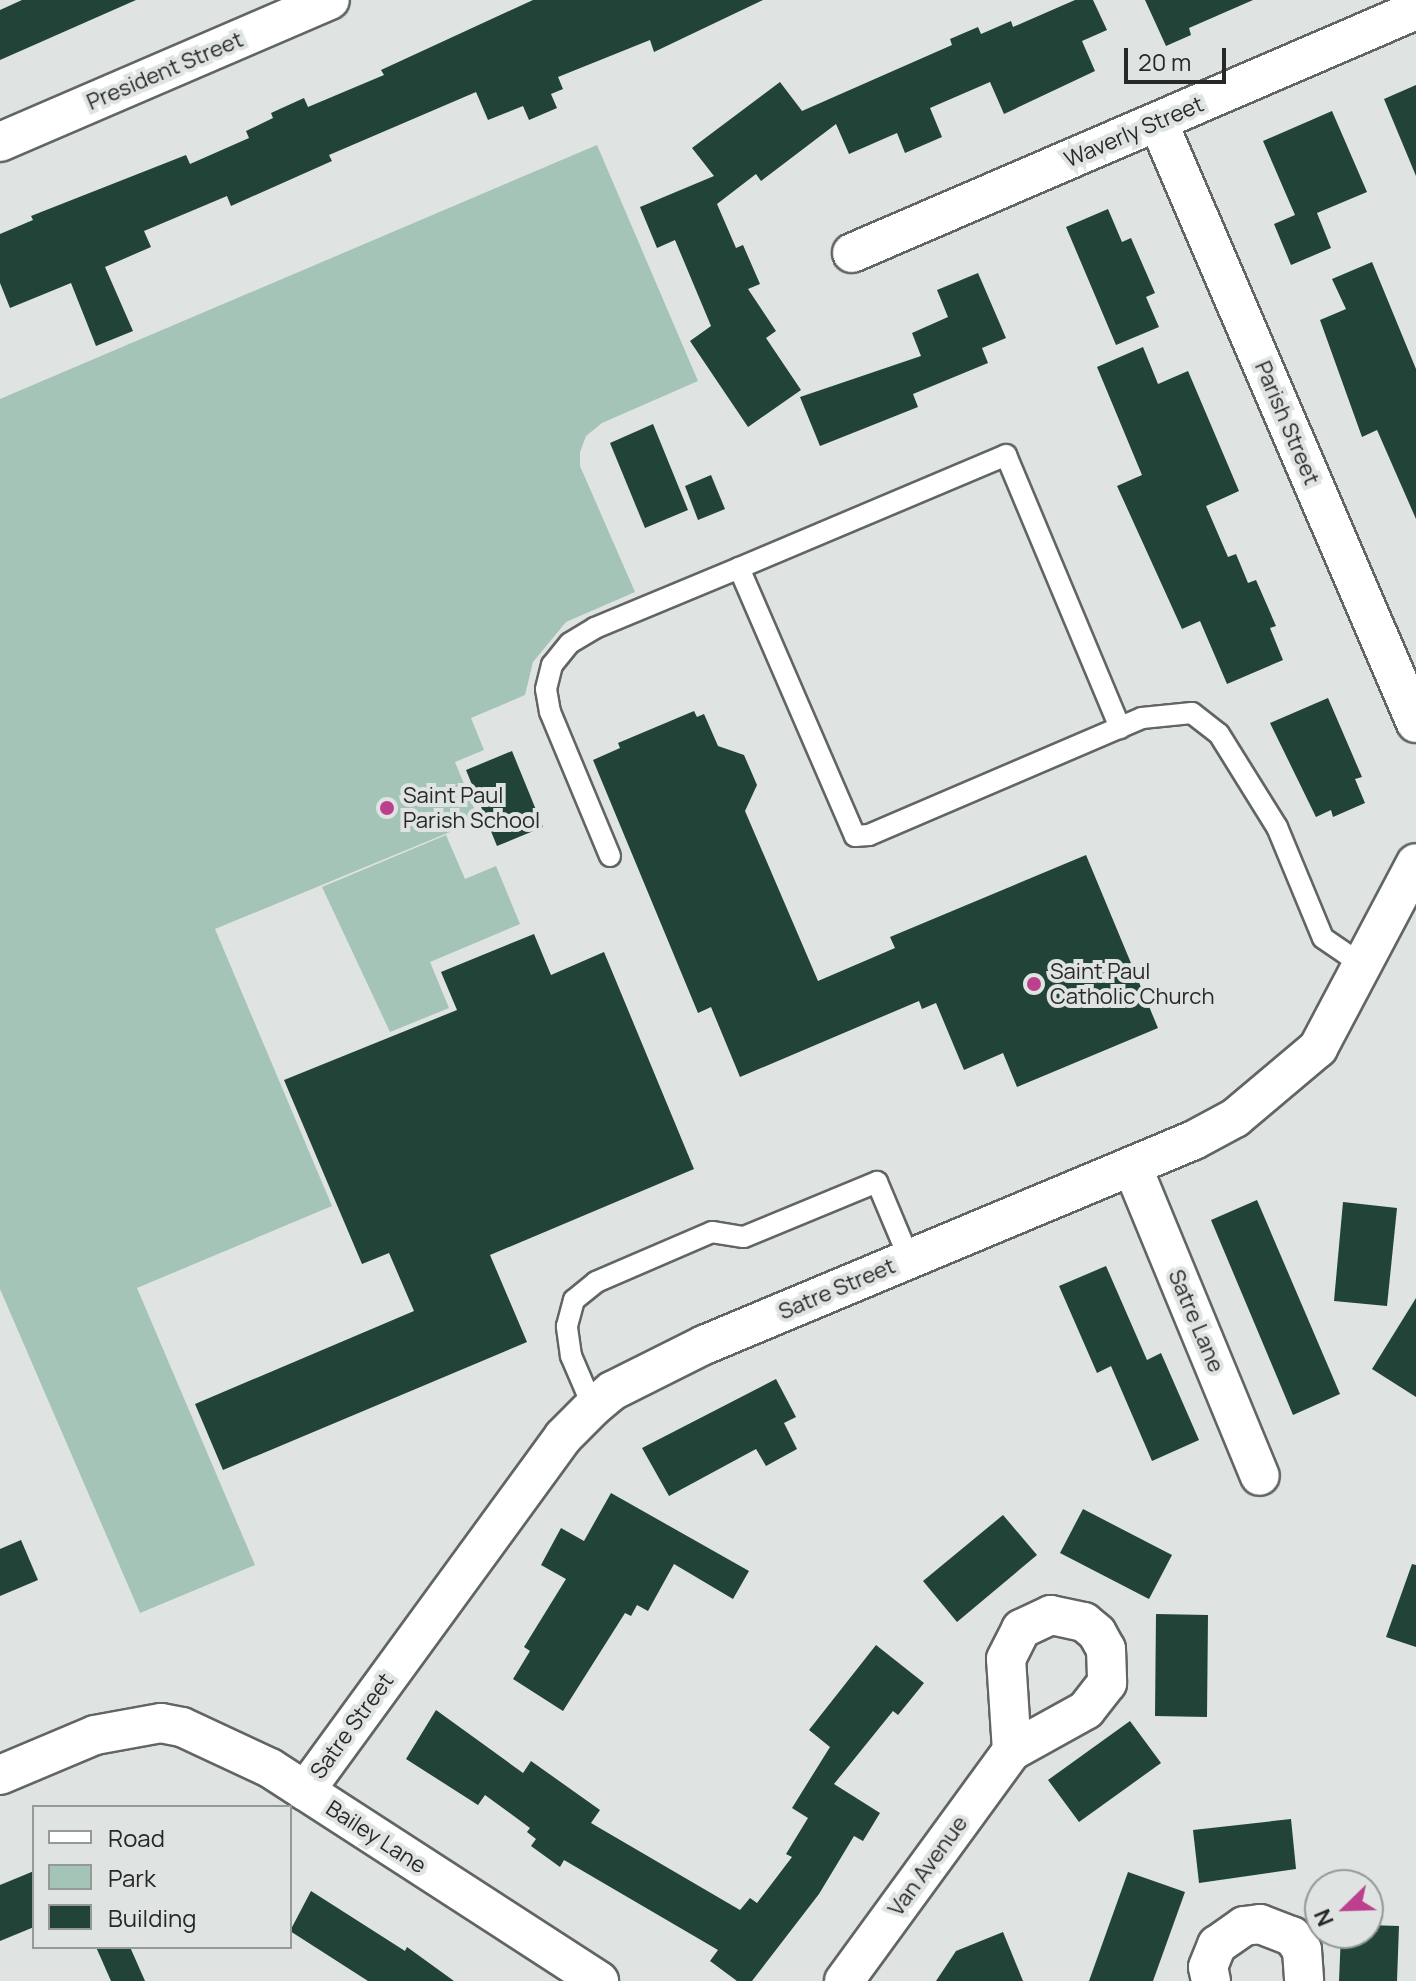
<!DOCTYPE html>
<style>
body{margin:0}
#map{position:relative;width:1416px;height:1981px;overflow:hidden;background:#dfe3e1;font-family:Manrope,sans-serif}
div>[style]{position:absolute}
.green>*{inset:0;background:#a5c4b8}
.building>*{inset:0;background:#224338}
.roads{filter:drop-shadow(2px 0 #616563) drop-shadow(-2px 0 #616563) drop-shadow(0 2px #616563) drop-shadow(0 -2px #616563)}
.service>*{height:20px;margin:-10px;padding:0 10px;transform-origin:10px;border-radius:10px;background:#fff}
.minor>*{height:38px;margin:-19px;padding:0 19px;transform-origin:19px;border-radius:19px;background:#fff}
.dots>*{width:22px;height:22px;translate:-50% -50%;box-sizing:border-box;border:4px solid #dfe3e1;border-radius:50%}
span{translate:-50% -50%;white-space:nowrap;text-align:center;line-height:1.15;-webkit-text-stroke:8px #dfe3e1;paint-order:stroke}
.street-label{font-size:22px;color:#272928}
.poi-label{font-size:22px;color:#272928}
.left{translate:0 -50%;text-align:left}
.legend{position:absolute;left:32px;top:1805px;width:260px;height:144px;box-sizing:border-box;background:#dfe3e1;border:2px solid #959997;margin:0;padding:10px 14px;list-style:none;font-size:24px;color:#272928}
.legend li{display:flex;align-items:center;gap:16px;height:40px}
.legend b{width:40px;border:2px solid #959997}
.north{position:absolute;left:1304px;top:1869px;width:80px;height:80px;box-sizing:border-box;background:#dfe3e1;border:2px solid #959997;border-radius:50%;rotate:247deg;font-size:22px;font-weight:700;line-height:32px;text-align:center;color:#272928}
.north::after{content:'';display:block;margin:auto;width:28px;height:36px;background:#bd408e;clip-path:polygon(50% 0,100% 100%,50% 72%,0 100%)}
.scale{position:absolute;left:1124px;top:48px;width:102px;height:36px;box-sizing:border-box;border:4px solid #272928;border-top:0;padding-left:10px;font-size:24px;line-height:28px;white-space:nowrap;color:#272928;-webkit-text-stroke:6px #dfe3e1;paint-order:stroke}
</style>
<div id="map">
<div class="green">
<i style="clip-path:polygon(597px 145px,698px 381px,602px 423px,586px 436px,580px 452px,580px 466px,635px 592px,566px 622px,533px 662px,525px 695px,471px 718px,484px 750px,455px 762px,479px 820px,215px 929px,332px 1206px,137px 1288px,255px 1565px,140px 1613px,0 1289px,0 399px)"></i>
<i style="clip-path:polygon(446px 835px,465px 879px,496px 866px,520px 924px,430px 962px,449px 1008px,390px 1032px,322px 887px)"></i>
</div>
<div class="building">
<i style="clip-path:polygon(22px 0,136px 0,0 60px,0 10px)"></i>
<i style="clip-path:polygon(533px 0,763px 0,654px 52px,650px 40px,558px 77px,563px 89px,551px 94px,557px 108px,529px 120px,523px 106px,488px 120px,476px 92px,329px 155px,332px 161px,231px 206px,227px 196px,144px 231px,151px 247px,105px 267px,133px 331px,96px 346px,71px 283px,10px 308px,0 283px,0 234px,33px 220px,31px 216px,186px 155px,190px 164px,249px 138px,246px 131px,273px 118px,271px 113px,304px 98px,308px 107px,384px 75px,381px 70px)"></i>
<i style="clip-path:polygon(1075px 0,1093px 0,1107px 30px,1082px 41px,1095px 71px,1004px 114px,990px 82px,930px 108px,942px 137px,905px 153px,897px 133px,849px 154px,836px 124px,761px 181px,756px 174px,717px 204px,736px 248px,743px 245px,760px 284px,748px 289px,776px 331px,766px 338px,801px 390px,748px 427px,690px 341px,711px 326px,675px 240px,657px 248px,640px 207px,714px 176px,692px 148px,780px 82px,802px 111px,952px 45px,950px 39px,978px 27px,981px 34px,1011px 21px,1013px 27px)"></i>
<i style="clip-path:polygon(1145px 0,1253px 0,1189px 28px,1191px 35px,1166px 46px)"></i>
<i style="clip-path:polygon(1416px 85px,1416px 176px,1384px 99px)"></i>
<i style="clip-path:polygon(1332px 111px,1367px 192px,1317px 213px,1331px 248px,1291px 265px,1274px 224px,1295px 215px,1263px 141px)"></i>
<i style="clip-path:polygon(1108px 209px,1122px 242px,1131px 238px,1155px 293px,1146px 297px,1159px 327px,1116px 345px,1066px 227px)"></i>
<i style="clip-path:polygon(1372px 262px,1416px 369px,1416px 519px,1377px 430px,1362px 437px,1320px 320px,1346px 309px,1332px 279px)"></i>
<i style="clip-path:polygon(978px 273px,1006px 338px,982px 348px,988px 363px,913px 394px,918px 407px,820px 446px,800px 397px,921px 356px,912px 333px,948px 317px,937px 290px)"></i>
<i style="clip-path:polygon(1143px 347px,1158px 384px,1188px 371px,1239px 491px,1206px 506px,1228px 557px,1236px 554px,1248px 583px,1256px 580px,1276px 626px,1270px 628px,1283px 660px,1227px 684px,1200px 621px,1182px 629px,1117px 486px,1142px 475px,1097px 367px)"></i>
<i style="clip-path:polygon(653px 424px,688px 510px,645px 528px,610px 443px)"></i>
<i style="clip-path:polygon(711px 475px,725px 509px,698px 520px,685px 486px)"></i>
<i style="clip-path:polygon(1328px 698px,1362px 777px,1355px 779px,1365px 803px,1333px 817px,1331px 810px,1316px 817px,1270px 723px)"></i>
<i style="clip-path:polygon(694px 711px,697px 717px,704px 714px,718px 746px,744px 755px,757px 785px,745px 811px,818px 981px,895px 948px,890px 937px,1086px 855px,1158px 1028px,1017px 1087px,1003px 1053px,964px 1070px,936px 1003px,922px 1009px,919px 1001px,740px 1077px,711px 1007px,698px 1013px,593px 760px,620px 748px,618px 743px)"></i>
<i style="clip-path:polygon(512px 751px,543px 827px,497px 846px,466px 770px)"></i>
<i style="clip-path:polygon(534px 934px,551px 975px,604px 952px,694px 1169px,490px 1255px,527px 1342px,223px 1470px,195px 1404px,414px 1311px,389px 1253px,362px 1264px,284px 1080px,457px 1010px,441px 972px)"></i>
<i style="clip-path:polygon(1257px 1200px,1340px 1394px,1293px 1415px,1211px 1220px)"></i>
<i style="clip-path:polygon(1343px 1202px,1397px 1208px,1387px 1306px,1334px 1301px)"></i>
<i style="clip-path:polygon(1106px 1266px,1147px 1360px,1161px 1353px,1199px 1440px,1152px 1461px,1111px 1366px,1097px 1373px,1059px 1286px)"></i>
<i style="clip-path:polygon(1416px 1298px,1416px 1397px,1372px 1369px)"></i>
<i style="clip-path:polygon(776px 1379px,796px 1417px,784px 1423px,797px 1449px,766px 1466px,756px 1449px,669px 1496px,642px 1448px)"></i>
<i style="clip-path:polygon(611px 1493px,749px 1571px,733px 1599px,674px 1564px,648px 1611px,637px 1605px,631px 1616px,625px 1613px,563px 1711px,513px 1679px,530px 1651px,524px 1647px,566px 1579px,541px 1565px,561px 1528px,584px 1541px)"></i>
<i style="clip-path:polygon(1083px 1509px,1172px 1555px,1149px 1599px,1060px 1553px)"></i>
<i style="clip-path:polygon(1003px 1515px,1037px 1555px,957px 1622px,923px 1581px)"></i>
<i style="clip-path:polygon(21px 1540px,38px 1580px,0 1596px,0 1549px)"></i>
<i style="clip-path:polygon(1412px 1564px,1416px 1565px,1416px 1647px,1386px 1637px)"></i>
<i style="clip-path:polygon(1156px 1614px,1208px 1615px,1207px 1717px,1155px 1716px)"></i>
<i style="clip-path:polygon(876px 1645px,924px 1683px,898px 1715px,893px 1711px,834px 1784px,880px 1813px,863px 1841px,854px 1836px,819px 1894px,752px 1981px,737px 1981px,710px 1961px,718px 1950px,564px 1860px,560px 1867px,531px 1846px,536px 1839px,527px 1832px,530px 1828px,485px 1795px,478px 1805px,406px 1759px,436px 1710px,523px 1773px,531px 1761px,600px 1810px,591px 1823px,740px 1910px,750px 1898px,757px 1903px,792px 1857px,786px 1854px,808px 1818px,792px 1808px,830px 1747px,809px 1730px)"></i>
<i style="clip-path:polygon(1130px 1721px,1161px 1763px,1079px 1822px,1048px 1780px)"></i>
<i style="clip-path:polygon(1291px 1819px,1296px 1869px,1199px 1883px,1193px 1830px)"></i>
<i style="clip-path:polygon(34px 1871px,34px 1927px,0 1941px,0 1885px)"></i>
<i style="clip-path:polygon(1128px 1872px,1185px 1892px,1153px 1981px,1089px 1981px)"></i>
<i style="clip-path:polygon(311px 1891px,405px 1951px,407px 1947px,454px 1981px,368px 1981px,290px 1931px)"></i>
<i style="clip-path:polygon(1368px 1925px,1399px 1926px,1397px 1981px,1339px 1981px,1341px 1933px,1368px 1933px)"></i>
<i style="clip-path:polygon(1003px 1932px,1023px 1981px,936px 1981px,956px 1951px)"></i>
<i style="clip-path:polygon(96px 1947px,130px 1947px,145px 1981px,111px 1981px)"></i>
</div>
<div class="roads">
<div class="service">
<i style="left:739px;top:568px;width:290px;rotate:-22.9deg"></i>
<i style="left:1006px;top:455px;width:296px;rotate:67.3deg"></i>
<i style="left:610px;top:856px;width:156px;rotate:-112.6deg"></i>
<i style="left:550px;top:712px;width:23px;rotate:-100deg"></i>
<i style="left:546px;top:689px;width:25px;rotate:-76deg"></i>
<i style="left:552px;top:665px;width:28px;rotate:-51deg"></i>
<i style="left:570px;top:643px;width:29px;rotate:-31deg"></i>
<i style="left:595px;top:628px;width:156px;rotate:-22.6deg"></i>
<i style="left:739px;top:568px;width:292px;rotate:66.6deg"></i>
<i style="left:855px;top:836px;width:14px;rotate:-4deg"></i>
<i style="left:869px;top:835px;width:297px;rotate:-23.2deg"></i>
<i style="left:1142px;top:718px;width:50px;rotate:-5.7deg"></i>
<i style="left:1192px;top:713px;width:34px;rotate:38deg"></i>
<i style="left:1219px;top:734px;width:110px;rotate:58.1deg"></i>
<i style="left:1277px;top:827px;width:120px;rotate:67.5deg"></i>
<i style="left:1323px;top:938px;width:50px;rotate:34.3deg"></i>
<i style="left:593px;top:1407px;width:56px;rotate:-113.3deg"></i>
<i style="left:571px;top:1356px;width:30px;rotate:-98deg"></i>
<i style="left:567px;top:1326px;width:27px;rotate:-75deg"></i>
<i style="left:574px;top:1300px;width:28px;rotate:-39deg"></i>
<i style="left:596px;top:1282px;width:126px;rotate:-23.3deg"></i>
<i style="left:712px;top:1232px;width:32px;rotate:9deg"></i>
<i style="left:744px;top:1237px;width:144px;rotate:-22.5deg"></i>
<i style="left:877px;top:1182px;width:82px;rotate:67.2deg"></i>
</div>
<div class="minor">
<i style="left:1158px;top:122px;width:654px;rotate:66.77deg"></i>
<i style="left:0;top:142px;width:359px;rotate:-23.3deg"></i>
<i style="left:852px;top:253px;width:614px;rotate:-23.31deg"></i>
<i style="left:1132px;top:1166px;width:335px;rotate:67.6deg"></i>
<i style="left:1051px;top:1615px;width:34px;rotate:12deg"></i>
<i style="left:1084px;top:1622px;width:17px;rotate:40deg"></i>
<i style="left:1097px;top:1633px;width:18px;rotate:61deg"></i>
<i style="left:1106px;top:1649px;width:34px;rotate:88deg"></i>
<i style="left:1107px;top:1683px;width:34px;rotate:128deg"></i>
<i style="left:1086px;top:1710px;width:85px;rotate:151deg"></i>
<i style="left:1012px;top:1751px;width:92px;rotate:-93.7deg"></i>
<i style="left:1006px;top:1659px;width:34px;rotate:-63deg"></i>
<i style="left:1021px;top:1629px;width:33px;rotate:-25deg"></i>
<i style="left:0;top:1775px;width:103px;rotate:-22.8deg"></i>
<i style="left:95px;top:1735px;width:67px;rotate:-10.3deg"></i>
<i style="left:161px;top:1723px;width:21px;rotate:11deg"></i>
<i style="left:182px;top:1727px;width:97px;rotate:25deg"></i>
<i style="left:270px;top:1768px;width:392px;rotate:32.9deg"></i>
<i style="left:305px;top:1791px;width:438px;rotate:-53.9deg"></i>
<i style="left:563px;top:1437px;width:42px;rotate:-45deg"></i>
<i style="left:593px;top:1407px;width:25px;rotate:-40deg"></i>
<i style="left:612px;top:1391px;width:103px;rotate:-26.6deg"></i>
<i style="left:704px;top:1345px;width:531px;rotate:-22.7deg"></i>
<i style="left:1194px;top:1140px;width:47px;rotate:-28.2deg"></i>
<i style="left:1235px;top:1118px;width:109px;rotate:-40.1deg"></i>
<i style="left:1318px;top:1048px;width:209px;rotate:-62.1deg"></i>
<i style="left:844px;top:1981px;width:285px;rotate:-53.9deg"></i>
<i style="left:1211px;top:1981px;width:14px;rotate:-102deg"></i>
<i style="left:1208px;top:1967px;width:24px;rotate:-68deg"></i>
<i style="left:1217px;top:1945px;width:33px;rotate:-35deg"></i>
<i style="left:1244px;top:1926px;width:16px;rotate:-7deg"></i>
<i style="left:1260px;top:1924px;width:34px;rotate:21deg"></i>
<i style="left:1292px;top:1936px;width:17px;rotate:54deg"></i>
<i style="left:1302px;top:1950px;width:31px;rotate:86deg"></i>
</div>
</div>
<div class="dots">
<i style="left:387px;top:808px;background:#bd408e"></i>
<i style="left:1034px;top:984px;background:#bd408e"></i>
</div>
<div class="street-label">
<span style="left:165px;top:71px;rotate:-23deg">President Street</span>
<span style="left:1134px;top:132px;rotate:-23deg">Waverly Street</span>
<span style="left:1287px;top:423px;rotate:67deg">Parish Street</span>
<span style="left:837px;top:1289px;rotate:-23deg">Satre Street</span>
<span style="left:1196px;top:1321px;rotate:67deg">Satre Lane</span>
<span style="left:352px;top:1726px;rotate:-54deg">Satre Street</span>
<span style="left:376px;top:1837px;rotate:33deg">Bailey Lane</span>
<span style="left:928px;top:1866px;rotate:-54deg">Van Avenue</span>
</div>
<div class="poi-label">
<span class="left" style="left:403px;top:808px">Saint Paul<br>Parish School</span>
<span class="left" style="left:1050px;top:984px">Saint Paul<br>Catholic Church</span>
</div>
<ul class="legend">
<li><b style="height:10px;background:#fff"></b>Road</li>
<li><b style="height:22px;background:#a5c4b8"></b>Park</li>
<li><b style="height:22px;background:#224338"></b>Building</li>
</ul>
<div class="north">N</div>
<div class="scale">20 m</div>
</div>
